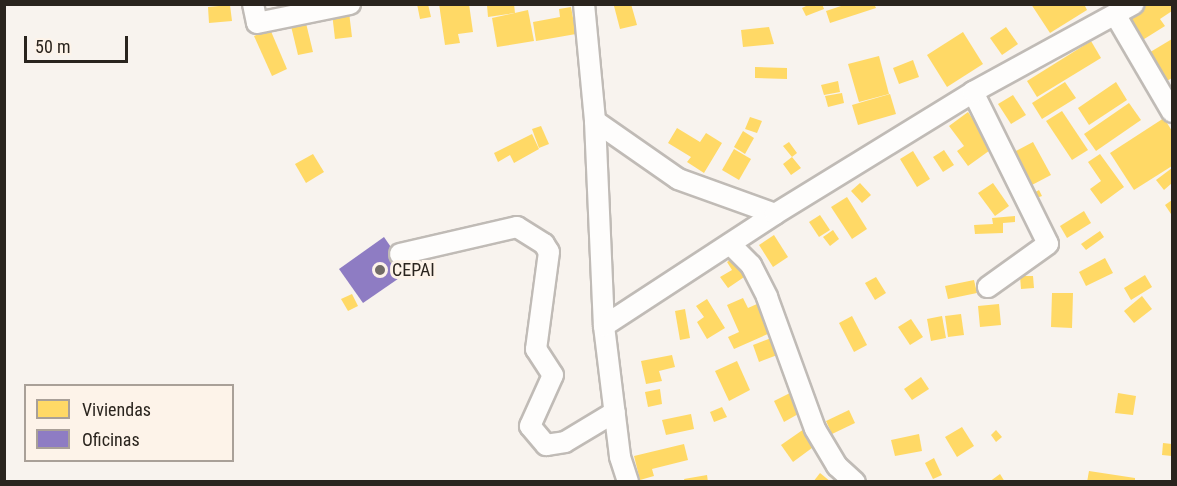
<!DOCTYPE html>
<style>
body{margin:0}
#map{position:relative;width:1177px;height:486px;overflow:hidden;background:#f8f3ee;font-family:"Roboto Condensed",sans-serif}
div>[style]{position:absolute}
.homes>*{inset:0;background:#ffd966}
.offices>*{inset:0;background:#8e7cc3}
.roads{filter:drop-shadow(2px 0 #c0bbb6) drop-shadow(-2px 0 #c0bbb6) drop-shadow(0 2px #c0bbb6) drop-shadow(0 -2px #c0bbb6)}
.minor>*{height:20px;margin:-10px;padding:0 10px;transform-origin:10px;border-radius:10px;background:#fefdfc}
.dots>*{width:16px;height:16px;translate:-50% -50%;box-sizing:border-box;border:3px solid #fdf3e9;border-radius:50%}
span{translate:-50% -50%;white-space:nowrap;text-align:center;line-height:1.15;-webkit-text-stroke:6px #fdf3e9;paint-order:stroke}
.poi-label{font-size:18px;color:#2a241e}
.left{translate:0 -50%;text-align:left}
.frame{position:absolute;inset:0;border:6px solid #2a241e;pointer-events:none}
.legend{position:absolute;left:24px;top:384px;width:210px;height:78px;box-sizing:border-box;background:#fdf3e9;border:2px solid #a9a098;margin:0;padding:8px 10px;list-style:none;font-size:18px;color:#2a241e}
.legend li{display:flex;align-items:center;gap:12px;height:30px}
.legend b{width:30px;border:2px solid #a9a098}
.scale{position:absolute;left:24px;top:36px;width:104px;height:27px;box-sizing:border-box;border:3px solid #2a241e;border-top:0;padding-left:8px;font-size:18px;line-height:21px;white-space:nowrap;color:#2a241e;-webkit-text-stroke:4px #fdf3e9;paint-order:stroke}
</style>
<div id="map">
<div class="homes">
<i style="clip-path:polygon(417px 4px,428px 4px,431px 17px,420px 19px)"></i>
<i style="clip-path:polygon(439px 4px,469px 4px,473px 32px,458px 34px,460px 43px,445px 45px)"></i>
<i style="clip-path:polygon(514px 4px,515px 13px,488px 17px,487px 5px)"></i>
<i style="clip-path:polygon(620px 4px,631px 4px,637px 25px,620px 29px,614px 6px)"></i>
<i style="clip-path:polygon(810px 4px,822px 4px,824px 9px,806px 16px,802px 8px)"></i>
<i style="clip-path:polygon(847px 4px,874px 4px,876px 8px,830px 23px,826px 11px)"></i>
<i style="clip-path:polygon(1031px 4px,1084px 4px,1087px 10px,1050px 33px)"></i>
<i style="clip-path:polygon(1142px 4px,1172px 4px,1172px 11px,1160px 19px,1165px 26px,1141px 41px,1125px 15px)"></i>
<i style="clip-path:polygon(230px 5px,232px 21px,209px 23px,208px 7px)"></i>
<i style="clip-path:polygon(571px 7px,576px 34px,536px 41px,533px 22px,560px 17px,559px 9px)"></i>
<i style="clip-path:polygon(528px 10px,534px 41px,497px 47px,492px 18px)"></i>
<i style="clip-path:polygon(349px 12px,352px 37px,335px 39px,332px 13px)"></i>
<i style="clip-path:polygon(305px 19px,313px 52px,298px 55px,290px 22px)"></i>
<i style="clip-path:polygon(769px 27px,774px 44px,743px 47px,741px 30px)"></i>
<i style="clip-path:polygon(1006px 27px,1018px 44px,1002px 55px,990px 38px)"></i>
<i style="clip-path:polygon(270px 29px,287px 69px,272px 76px,254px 36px)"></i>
<i style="clip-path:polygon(963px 32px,983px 64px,947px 87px,927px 55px)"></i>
<i style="clip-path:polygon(1172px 39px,1172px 78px,1165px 82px,1147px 54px)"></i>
<i style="clip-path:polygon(1091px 41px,1101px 58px,1037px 97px,1027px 81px)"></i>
<i style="clip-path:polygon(879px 56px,889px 94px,859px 102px,848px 64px)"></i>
<i style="clip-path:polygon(913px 60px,919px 77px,899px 84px,893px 68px)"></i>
<i style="clip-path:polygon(755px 67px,787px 68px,787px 79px,755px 78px)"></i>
<i style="clip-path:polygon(838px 81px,840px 92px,824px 95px,821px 85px)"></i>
<i style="clip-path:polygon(1065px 82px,1076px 98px,1042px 119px,1032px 103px)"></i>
<i style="clip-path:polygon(1116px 82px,1127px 100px,1089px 125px,1078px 108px)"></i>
<i style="clip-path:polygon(842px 93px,844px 103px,828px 107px,825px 96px)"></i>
<i style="clip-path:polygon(890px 94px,896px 114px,858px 125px,852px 105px)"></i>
<i style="clip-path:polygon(1013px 95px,1026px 115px,1011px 124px,998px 104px)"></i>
<i style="clip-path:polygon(1129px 103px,1141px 120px,1096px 151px,1084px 134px)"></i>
<i style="clip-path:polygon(1062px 111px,1088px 150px,1072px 160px,1046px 121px)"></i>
<i style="clip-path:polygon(968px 112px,993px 148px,968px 166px,957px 151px,964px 146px,949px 126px)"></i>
<i style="clip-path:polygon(750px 117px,762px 121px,757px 133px,745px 129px)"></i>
<i style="clip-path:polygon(1164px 118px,1172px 131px,1172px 166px,1134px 190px,1110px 153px)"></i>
<i style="clip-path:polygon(541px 126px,549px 144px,539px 148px,532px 129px)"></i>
<i style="clip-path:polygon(677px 128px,700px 142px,706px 133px,722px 143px,704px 173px,687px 162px,691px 157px,668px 143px)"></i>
<i style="clip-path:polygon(743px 131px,754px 138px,745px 154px,734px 147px)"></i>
<i style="clip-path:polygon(532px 134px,539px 149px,514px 163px,510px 155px,498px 162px,494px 153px)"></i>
<i style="clip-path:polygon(789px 142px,797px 153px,792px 157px,801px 168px,791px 175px,783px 164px,792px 157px,783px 146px)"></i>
<i style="clip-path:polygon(1033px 142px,1051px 175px,1030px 186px,1012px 153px)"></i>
<i style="clip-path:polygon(734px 149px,751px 159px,739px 180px,722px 170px)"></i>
<i style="clip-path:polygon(944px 150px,954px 165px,943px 172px,933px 157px)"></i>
<i style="clip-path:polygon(913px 151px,930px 179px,917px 187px,900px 159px)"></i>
<i style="clip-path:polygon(313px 154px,324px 172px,306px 183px,295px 164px)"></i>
<i style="clip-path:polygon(1100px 154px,1124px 187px,1101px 204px,1090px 189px,1101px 181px,1088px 162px)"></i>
<i style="clip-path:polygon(1172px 168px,1172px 183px,1164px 190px,1156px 180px)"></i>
<i style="clip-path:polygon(860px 183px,871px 195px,862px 203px,851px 191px)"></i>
<i style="clip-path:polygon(993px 183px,1009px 206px,995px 216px,978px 193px)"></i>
<i style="clip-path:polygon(1039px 190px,1042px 196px,1034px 199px,1032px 194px)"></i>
<i style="clip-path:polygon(847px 197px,867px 229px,852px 239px,831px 207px)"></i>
<i style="clip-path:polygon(1172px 200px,1172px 213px,1171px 214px,1165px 205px)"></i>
<i style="clip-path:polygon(1084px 211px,1091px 223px,1067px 238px,1060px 226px)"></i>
<i style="clip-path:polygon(820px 215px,830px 230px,819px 237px,809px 222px)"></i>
<i style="clip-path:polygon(1015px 216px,1015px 222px,1003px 223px,1003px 233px,975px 234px,974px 225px,993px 224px,992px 218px)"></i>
<i style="clip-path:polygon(833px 230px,839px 239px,830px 246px,823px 237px)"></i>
<i style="clip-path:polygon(1100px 231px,1104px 237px,1086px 250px,1081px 244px)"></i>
<i style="clip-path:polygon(774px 235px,788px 257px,773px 267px,759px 245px)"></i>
<i style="clip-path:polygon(738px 255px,750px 273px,728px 288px,720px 277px,732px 270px,727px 262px)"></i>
<i style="clip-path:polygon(1105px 258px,1113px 273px,1086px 286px,1079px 272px)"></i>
<i style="clip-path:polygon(1145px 275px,1152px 287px,1131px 300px,1124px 288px)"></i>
<i style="clip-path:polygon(1020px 276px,1033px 276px,1034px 288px,1021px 289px)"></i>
<i style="clip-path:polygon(876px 277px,886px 293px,875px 300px,865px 283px)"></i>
<i style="clip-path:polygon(974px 280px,977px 293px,948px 299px,945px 286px)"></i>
<i style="clip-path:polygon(1052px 293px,1073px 293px,1072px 328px,1051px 327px)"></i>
<i style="clip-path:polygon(352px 294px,358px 306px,348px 311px,341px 299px)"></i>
<i style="clip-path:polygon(1142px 296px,1152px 309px,1134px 323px,1124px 311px)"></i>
<i style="clip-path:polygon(743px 298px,748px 308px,757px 304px,770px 333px,734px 349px,728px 337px,739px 332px,727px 305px)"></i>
<i style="clip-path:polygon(707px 299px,725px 328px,707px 339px,697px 322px,704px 317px,696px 306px)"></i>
<i style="clip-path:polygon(999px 304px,1001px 325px,980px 327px,978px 306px)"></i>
<i style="clip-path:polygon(685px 309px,690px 338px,680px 340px,675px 311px)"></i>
<i style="clip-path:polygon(961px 314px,964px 335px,948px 337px,945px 316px)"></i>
<i style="clip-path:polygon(852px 316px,867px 345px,854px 352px,839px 323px)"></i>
<i style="clip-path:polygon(942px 316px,946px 338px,931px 341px,927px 319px)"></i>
<i style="clip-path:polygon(911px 319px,923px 337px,910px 345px,898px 327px)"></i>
<i style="clip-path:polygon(774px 337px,780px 354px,759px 362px,753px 345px)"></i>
<i style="clip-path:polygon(672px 355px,675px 367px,659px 371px,662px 381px,646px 384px,641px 361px)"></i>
<i style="clip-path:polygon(737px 361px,750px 390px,729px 401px,715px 371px)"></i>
<i style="clip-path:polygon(921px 377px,929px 389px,912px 400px,904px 389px)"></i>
<i style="clip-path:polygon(660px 389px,662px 404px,648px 407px,645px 392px)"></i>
<i style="clip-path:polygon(790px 393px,800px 413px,784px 422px,774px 401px)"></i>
<i style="clip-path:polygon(1118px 393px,1136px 396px,1133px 415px,1115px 413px)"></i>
<i style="clip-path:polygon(722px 407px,727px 417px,714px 422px,710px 412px)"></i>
<i style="clip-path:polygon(849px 410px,855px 423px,832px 434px,826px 421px)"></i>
<i style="clip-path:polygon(691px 414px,694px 429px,666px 435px,662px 420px)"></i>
<i style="clip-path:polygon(962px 427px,974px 446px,957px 457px,945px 437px)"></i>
<i style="clip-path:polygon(804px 429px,816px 445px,793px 462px,781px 445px)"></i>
<i style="clip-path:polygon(996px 430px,1002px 437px,996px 442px,991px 435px)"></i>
<i style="clip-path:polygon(919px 434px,922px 451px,895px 456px,891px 440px)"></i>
<i style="clip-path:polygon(1163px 443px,1172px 444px,1172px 456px,1162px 455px)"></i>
<i style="clip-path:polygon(684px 444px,688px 460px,652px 469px,654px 476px,640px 480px,634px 456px)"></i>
<i style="clip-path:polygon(934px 458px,942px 475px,933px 479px,925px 463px)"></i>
<i style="clip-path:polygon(1089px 471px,1135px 478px,1135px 482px,1087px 482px)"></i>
<i style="clip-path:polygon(820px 473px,831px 482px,813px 482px)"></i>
<i style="clip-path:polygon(1000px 474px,1005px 482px,989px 482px)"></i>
<i style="clip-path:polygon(707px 475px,708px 482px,685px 482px,684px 479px)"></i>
</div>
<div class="offices">
<i style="clip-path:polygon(384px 237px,408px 272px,363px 303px,339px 269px)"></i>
</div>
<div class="roads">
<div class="minor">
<i style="left:253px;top:4px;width:19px;rotate:78deg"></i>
<i style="left:257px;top:23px;width:95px;rotate:-11.5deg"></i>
<i style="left:584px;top:4px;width:118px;rotate:84.6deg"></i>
<i style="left:595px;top:121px;width:205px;rotate:87.5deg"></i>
<i style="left:604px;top:326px;width:132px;rotate:83deg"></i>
<i style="left:620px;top:457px;width:26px;rotate:72deg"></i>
<i style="left:1116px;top:16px;width:111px;rotate:59.7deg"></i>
<i style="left:973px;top:92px;width:169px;rotate:63.7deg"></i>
<i style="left:1048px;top:244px;width:74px;rotate:144.4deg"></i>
<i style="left:595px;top:121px;width:101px;rotate:34.9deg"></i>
<i style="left:678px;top:179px;width:103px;rotate:19.8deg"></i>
<i style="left:730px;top:244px;width:30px;rotate:45deg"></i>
<i style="left:751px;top:265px;width:36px;rotate:63deg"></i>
<i style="left:767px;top:297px;width:140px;rotate:70deg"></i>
<i style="left:815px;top:429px;width:43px;rotate:59.3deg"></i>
<i style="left:837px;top:466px;width:24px;rotate:42deg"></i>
<i style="left:400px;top:254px;width:120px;rotate:-13deg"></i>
<i style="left:517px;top:227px;width:32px;rotate:32deg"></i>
<i style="left:544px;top:244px;width:9px;rotate:58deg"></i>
<i style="left:549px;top:252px;width:98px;rotate:97.6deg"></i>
<i style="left:536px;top:349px;width:31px;rotate:57deg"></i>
<i style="left:553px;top:375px;width:56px;rotate:114.3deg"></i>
<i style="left:530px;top:426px;width:25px;rotate:50deg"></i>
<i style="left:546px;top:445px;width:19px;rotate:-9deg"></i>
<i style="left:565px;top:442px;width:58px;rotate:-31deg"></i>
<i style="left:604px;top:326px;width:204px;rotate:-33.2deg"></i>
<i style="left:775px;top:214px;width:233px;rotate:-31.6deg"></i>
<i style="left:973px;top:92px;width:183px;rotate:-28.7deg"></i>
</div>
</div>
<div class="dots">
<i style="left:380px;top:270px;background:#726c67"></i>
</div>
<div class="poi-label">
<span class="left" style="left:392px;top:270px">CEPAI</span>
</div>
<div class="frame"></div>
<ul class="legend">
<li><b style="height:16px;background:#ffd966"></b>Viviendas</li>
<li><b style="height:16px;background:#8e7cc3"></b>Oficinas</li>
</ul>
<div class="scale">50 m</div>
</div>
